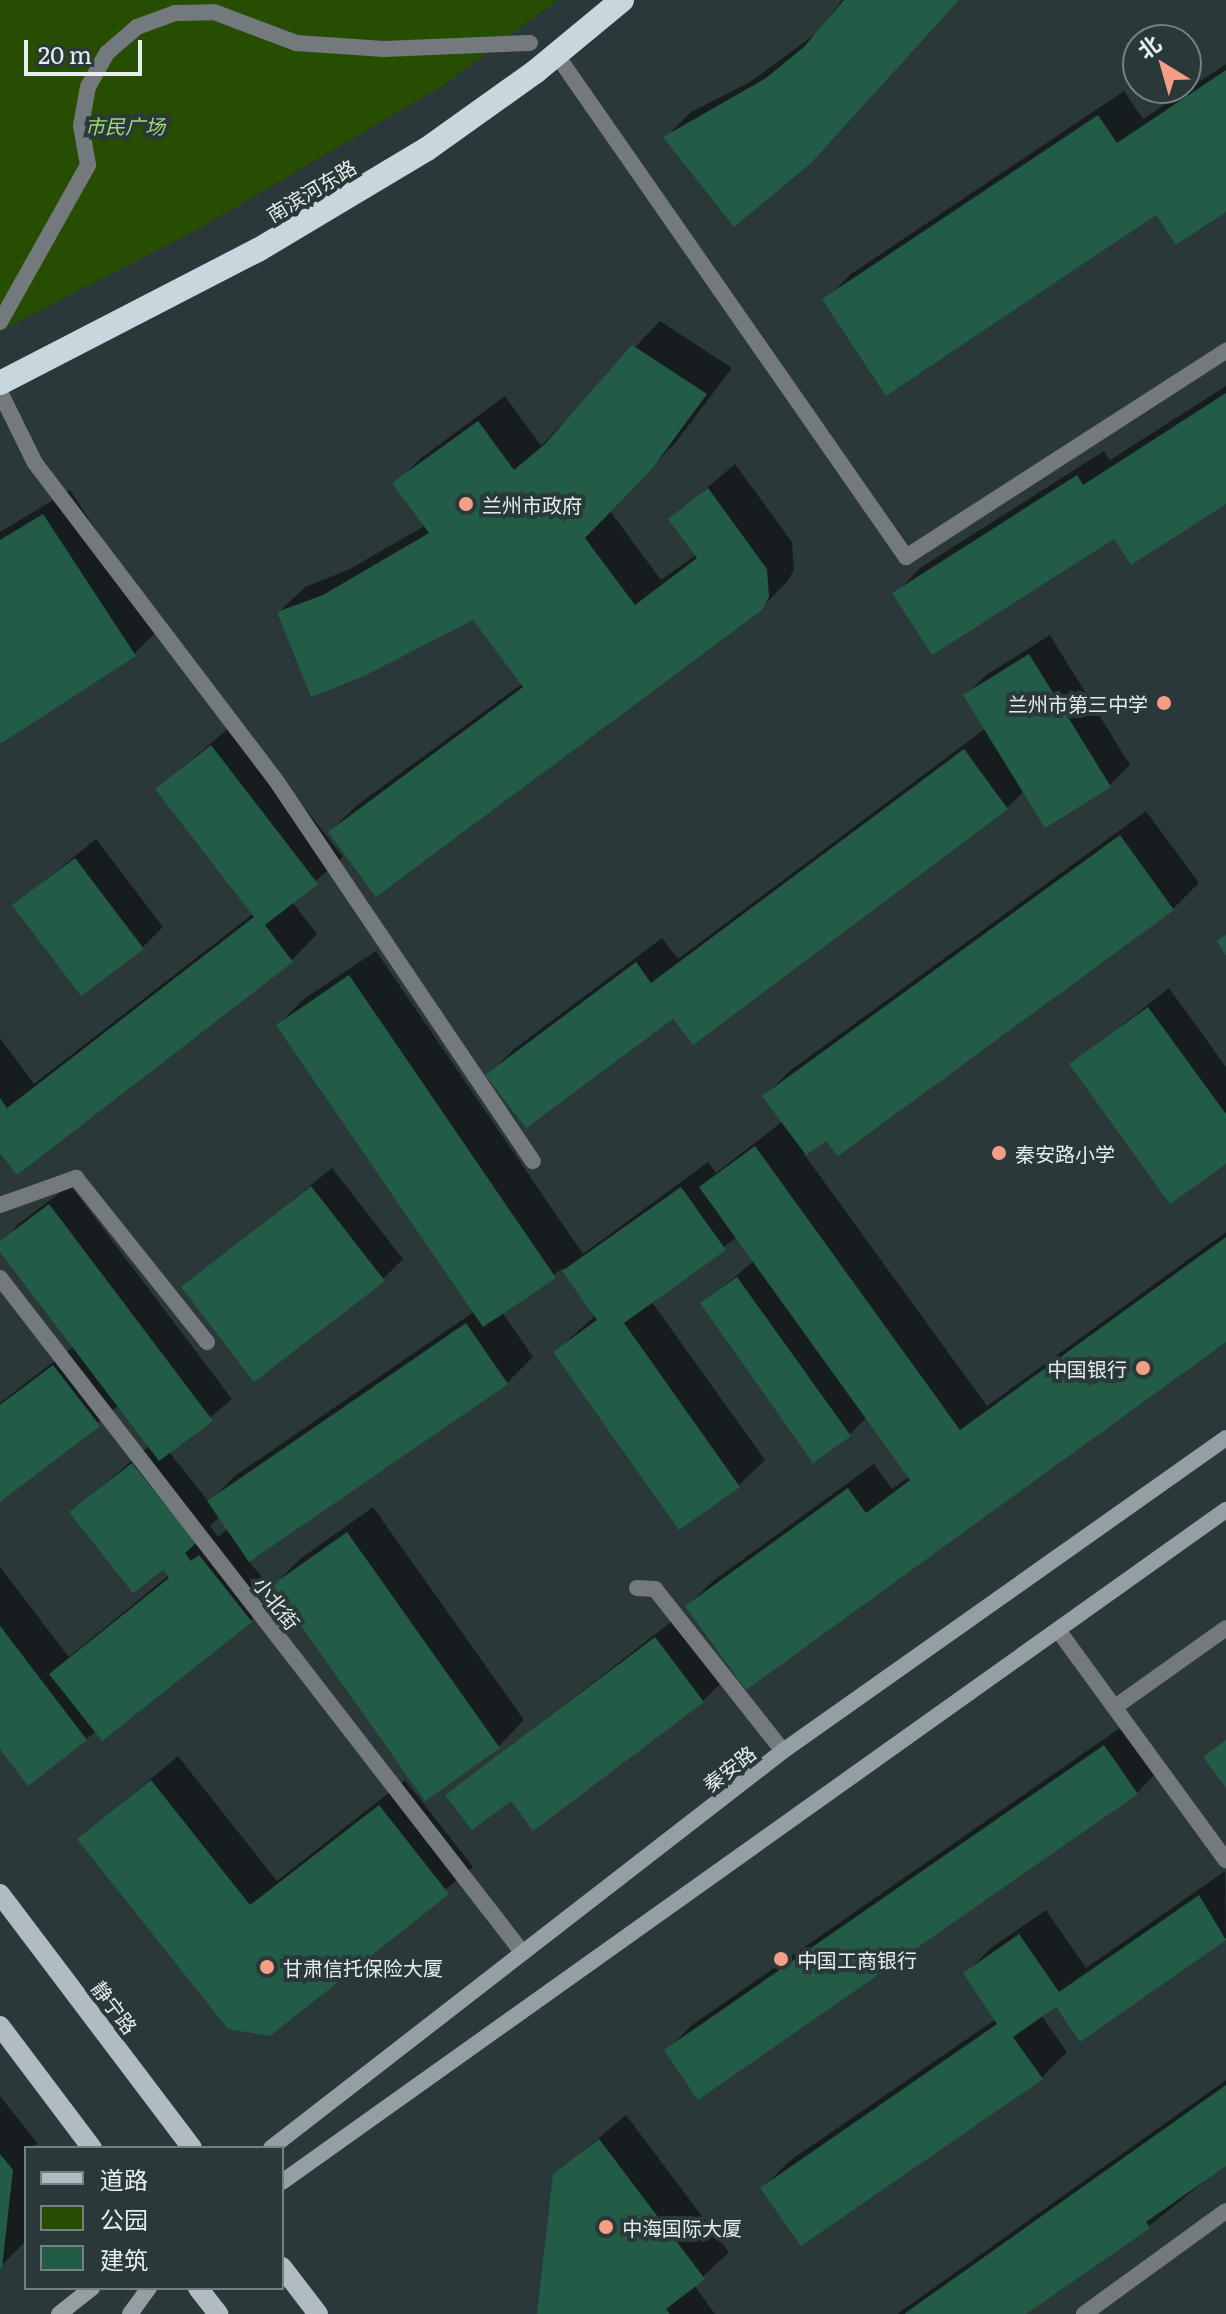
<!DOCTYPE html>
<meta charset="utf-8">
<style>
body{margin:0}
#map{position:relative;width:1226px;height:2314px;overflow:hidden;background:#2b3839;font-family:Literata,"Noto Sans SC",serif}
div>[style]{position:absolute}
.green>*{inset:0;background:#274d00}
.shadow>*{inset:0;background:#0007}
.building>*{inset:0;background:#225c47}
.lane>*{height:16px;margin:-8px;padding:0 8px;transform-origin:8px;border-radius:8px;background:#73797c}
.street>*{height:16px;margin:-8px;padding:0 8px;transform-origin:8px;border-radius:8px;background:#73797c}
.secondary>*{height:16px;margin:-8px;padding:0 8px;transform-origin:8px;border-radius:8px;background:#959ea3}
.primary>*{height:20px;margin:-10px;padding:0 10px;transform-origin:10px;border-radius:10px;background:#b0bbc2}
.highway>*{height:24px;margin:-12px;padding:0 12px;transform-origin:12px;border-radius:12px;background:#c8d6dd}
.dots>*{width:22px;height:22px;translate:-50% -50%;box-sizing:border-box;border:4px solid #2b3839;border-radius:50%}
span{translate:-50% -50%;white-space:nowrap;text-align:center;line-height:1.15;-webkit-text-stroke:8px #2b3839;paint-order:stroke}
.park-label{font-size:20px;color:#9edb74;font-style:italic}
.street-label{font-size:20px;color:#e5eded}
.poi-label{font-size:20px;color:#e5eded}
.left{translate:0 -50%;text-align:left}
.right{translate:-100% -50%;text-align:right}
.legend{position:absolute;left:24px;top:2146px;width:260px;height:144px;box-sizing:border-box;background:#2b3839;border:2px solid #758081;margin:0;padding:10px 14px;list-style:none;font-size:24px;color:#e5eded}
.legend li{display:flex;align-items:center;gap:16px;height:40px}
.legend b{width:40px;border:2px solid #758081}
.north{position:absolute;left:1122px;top:24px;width:80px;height:80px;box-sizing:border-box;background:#2b3839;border:2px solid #758081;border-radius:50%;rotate:323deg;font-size:22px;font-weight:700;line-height:32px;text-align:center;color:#e5eded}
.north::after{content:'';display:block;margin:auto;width:28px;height:36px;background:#f49e86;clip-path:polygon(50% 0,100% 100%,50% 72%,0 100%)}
.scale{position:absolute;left:24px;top:40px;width:118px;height:36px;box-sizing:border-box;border:4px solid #e5eded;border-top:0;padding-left:10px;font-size:24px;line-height:28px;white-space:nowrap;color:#e5eded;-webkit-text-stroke:6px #2b3839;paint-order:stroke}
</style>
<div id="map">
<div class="green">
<i style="clip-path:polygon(0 0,557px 0,444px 85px,200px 228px,0 331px)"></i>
</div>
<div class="shadow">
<i style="clip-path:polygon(842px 0,957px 0,666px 137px,691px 112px,750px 82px,818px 32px)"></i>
<i style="clip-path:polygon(1226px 64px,1226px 209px,1157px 213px,825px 300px,851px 274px,1124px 91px,1143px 119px)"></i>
<i style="clip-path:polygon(660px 321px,732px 368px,676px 442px,610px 511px,661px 580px,697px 554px,671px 519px,735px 464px,792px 542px,794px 570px,787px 582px,760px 609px,330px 832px,356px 806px,523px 683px,474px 617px,279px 612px,305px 587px,350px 569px,426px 525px,395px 484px,421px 458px,505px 396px,541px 446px)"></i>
<i style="clip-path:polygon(1226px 386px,1226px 502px,895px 594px,920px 568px,1104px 451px,1110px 460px)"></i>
<i style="clip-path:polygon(70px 490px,160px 628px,134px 654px,0 742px,0 532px)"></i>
<i style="clip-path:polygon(1050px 635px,1130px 765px,1110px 785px,1046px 825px,1025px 790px,1007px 808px,674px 1016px,488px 1075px,514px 1049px,662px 938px,678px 959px,986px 728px,966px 695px,986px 675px)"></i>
<i style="clip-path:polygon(237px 721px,343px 857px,292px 902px,317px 934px,292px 960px,17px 1172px,0 1150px,0 1038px,34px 1084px,254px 913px,157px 789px)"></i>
<i style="clip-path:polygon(evenodd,1146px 811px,1199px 883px,1173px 909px,804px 1154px,987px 1406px,1226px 1232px,1226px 1340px,687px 1606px,713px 1581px,874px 1464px,892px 1489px,910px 1476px,867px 1417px,849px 1435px,702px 1304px,754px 1261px,737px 1237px,651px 1301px,765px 1460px,739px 1485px,680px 1527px,555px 1352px,596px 1315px,563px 1268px,502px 1312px,533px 1357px,507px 1383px,248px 1560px,276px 1595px,250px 1621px,86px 1739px,0 1746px,0 1567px,69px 1657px,169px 1575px,72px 1512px,150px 1445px,119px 1405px,0 1500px,0 1403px,74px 1346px,0 1248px,17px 1225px,70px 1185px,232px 1399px,169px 1452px,209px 1502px,236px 1475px,475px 1311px,278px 1025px,304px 999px,376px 951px,583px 1254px,708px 1162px,716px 1173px,783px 1121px,765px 1096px,791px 1070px,1146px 811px,220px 1516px,229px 1528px,218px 1537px,210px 1526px,220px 1516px)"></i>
<i style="clip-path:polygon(96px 839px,163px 927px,143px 947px,15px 905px)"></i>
<i style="clip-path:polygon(1169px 988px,1226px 1067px,1226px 1161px,1072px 1065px)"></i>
<i style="clip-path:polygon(332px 1168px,403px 1259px,383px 1279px,183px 1288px)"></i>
<i style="clip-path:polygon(373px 1507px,524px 1720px,499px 1746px,426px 1798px,274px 1585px,300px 1559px)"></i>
<i style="clip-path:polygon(676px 1618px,723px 1681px,703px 1701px,448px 1795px)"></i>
<i style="clip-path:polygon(1130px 1721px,1162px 1767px,1137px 1793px,667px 2050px,692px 2025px)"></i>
<i style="clip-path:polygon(178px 1756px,277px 1881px,405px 1780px,473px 1867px,269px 2034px,229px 2028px,80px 1839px)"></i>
<i style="clip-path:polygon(1225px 1871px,1226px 1938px,1081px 2039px,1057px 2004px,1041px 2015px,1067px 2052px,1041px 2078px,763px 2188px,788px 2162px,996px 2019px,965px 1974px,991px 1948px,1046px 1910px,1086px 1968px)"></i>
<i style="clip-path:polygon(1226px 2080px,1226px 2164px,1149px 2226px,1022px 2314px,897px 2314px)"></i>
<i style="clip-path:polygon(0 2096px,38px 2144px,26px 2148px,26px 2241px,0 2267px)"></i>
<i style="clip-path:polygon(626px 2115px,729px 2252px,694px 2285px,715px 2314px,539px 2314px,555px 2175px)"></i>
</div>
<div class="building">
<i style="clip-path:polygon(844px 0,959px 0,811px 163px,734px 227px,663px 137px,766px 78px,804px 47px)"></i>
<i style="clip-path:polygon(1226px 70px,1226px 212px,1176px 245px,1156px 215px,886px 396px,822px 299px,1098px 115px,1117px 143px)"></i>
<i style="clip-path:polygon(632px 345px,707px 394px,651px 470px,585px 538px,635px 605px,697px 558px,668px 519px,708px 488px,767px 569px,769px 597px,762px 610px,376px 897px,328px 832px,523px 687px,473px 620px,364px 676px,311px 697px,277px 612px,323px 595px,429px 533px,392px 483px,478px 421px,514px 470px,545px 444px)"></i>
<i style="clip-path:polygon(1226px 393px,1226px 504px,1131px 565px,1114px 539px,932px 655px,892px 593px,1077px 475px,1083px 485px)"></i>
<i style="clip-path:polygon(43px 514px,136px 656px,0 744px,0 540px)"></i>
<i style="clip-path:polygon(1029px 654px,1111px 787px,1045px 828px,963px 695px)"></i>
<i style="clip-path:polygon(211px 745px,318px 884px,265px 925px,293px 962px,17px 1175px,0 1153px,0 1098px,7px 1108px,254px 917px,155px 789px)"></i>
<i style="clip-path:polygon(964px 749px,1008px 809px,693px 1045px,673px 1019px,526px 1128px,485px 1075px,636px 962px,651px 983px)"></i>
<i style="clip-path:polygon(1120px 835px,1174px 910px,838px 1156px,826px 1141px,806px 1155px,762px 1096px)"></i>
<i style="clip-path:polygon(75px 858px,144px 949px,81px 996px,12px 905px)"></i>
<i style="clip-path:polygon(1226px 935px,1226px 956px,1217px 941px)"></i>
<i style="clip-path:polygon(349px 975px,556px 1278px,483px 1327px,276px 1025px)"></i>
<i style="clip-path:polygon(1148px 1007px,1226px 1114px,1226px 1164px,1170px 1204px,1069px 1064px)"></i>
<i style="clip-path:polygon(755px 1146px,960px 1430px,1226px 1237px,1226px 1342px,746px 1690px,685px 1606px,848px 1488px,866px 1513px,910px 1480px,699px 1187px)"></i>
<i style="clip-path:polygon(311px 1186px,385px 1281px,254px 1382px,181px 1287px)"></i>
<i style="clip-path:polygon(681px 1187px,726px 1250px,624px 1323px,740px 1487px,679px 1530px,553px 1352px,597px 1320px,562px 1271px)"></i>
<i style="clip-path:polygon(49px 1204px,213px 1421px,159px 1461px,0 1252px,0 1241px)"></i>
<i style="clip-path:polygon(737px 1277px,851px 1436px,813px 1463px,700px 1303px)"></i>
<i style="clip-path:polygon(466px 1323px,508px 1384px,249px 1562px,207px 1501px)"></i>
<i style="clip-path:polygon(53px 1365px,100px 1426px,0 1502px,0 1405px)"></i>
<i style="clip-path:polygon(132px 1463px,196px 1543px,185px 1553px,191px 1561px,199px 1555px,252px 1622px,102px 1741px,49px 1674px,169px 1578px,163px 1570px,133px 1593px,69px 1512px)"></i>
<i style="clip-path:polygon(347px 1532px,500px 1748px,425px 1801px,272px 1585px)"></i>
<i style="clip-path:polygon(0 1626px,87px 1740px,28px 1786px,0 1749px)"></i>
<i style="clip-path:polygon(655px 1637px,704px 1702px,533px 1831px,511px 1801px,472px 1830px,445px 1795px)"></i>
<i style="clip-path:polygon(1226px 1740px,1226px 1788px,1203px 1757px)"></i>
<i style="clip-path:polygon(1104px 1745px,1138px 1794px,698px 2100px,664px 2050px)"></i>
<i style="clip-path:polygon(151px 1780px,250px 1905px,379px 1805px,449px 1894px,270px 2036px,228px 2029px,77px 1839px)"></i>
<i style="clip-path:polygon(1199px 1895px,1226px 1940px,1080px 2042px,1056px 2007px,1013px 2037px,1043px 2079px,801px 2246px,760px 2188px,997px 2024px,963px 1973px,1019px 1934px,1059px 1992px)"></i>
<i style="clip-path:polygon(1226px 2085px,1226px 2166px,1146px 2222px,1150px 2228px,1026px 2314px,904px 2314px)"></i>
<i style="clip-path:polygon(599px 2139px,705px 2279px,666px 2309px,670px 2314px,537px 2314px,553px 2174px)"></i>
<i style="clip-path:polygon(0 2154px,13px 2170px,2px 2268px,0 2268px)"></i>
</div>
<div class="lane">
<i style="left:556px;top:54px;width:613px;rotate:55.17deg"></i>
<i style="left:906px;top:557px;width:381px;rotate:-32.8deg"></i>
<i style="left:0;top:392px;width:79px;rotate:63.8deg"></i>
<i style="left:35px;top:463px;width:397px;rotate:52.8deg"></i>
<i style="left:275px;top:779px;width:461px;rotate:56deg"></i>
<i style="left:0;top:1205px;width:81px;rotate:-19.6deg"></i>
<i style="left:76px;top:1178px;width:210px;rotate:51.4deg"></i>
<i style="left:0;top:1278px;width:853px;rotate:52.24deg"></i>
<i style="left:637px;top:1588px;width:18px;rotate:3deg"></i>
<i style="left:655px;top:1589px;width:206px;rotate:51.7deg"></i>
<i style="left:1058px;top:1630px;width:285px;rotate:53.9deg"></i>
<i style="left:1115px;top:1707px;width:136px;rotate:-35.4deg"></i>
</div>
<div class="street">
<i style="left:0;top:322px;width:180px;rotate:-60.7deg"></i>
<i style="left:88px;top:165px;width:40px;rotate:-100deg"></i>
<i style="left:81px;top:126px;width:40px;rotate:-80deg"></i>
<i style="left:88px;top:87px;width:39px;rotate:-61deg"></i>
<i style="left:107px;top:53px;width:40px;rotate:-41deg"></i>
<i style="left:137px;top:27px;width:40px;rotate:-20.2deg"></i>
<i style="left:175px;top:13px;width:39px;rotate:-1deg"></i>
<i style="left:214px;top:12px;width:88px;rotate:20.7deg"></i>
<i style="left:296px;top:43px;width:88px;rotate:3.9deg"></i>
<i style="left:384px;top:49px;width:146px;rotate:-2.4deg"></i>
<i style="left:1084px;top:2314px;width:175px;rotate:-36deg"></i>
</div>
<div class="secondary">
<i style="left:271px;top:2148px;width:648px;rotate:-37.79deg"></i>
<i style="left:783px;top:1751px;width:542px;rotate:-35.24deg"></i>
<i style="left:282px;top:2182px;width:1159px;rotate:-35.45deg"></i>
<i style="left:59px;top:2314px;width:42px;rotate:-38.2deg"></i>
<i style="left:130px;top:2314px;width:32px;rotate:-54deg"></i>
</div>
<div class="primary">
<i style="left:0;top:1894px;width:318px;rotate:52.9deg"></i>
<i style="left:0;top:2026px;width:153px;rotate:53deg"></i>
<i style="left:282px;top:2267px;width:59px;rotate:52.5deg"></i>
<i style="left:198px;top:2288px;width:33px;rotate:52deg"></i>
</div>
<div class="highway">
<i style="left:0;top:383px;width:290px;rotate:-27.3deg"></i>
<i style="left:258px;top:250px;width:197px;rotate:-30.9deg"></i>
<i style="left:427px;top:149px;width:133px;rotate:-35.5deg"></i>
<i style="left:535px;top:72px;width:113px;rotate:-39.6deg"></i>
</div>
<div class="dots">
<i style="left:466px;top:504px;background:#f49e86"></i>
<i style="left:1164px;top:703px;background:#f49e86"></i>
<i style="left:999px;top:1153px;background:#f49e86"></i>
<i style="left:1143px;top:1368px;background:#f49e86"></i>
<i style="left:781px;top:1959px;background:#f49e86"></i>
<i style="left:267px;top:1967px;background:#f49e86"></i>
<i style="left:606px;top:2227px;background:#f49e86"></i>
</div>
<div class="park-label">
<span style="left:125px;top:125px">市民广场</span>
</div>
<div class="street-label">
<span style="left:311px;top:190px;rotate:-31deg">南滨河东路</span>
<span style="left:277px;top:1603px;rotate:52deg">小北街</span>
<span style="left:729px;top:1768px;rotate:-38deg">秦安路</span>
<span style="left:115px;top:2007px;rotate:53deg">静宁路</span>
</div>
<div class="poi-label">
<span class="left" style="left:482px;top:504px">兰州市政府</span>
<span class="right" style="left:1148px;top:703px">兰州市第三中学</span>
<span class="left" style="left:1015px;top:1153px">秦安路小学</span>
<span class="right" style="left:1127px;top:1368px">中国银行</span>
<span class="left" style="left:797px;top:1959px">中国工商银行</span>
<span class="left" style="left:283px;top:1967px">甘肃信托保险大厦</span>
<span class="left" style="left:622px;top:2227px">中海国际大厦</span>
</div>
<ul class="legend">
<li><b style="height:10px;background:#b0bbc2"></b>道路</li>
<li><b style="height:22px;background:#274d00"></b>公园</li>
<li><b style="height:22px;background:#225c47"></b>建筑</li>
</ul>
<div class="north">北</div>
<div class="scale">20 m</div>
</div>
